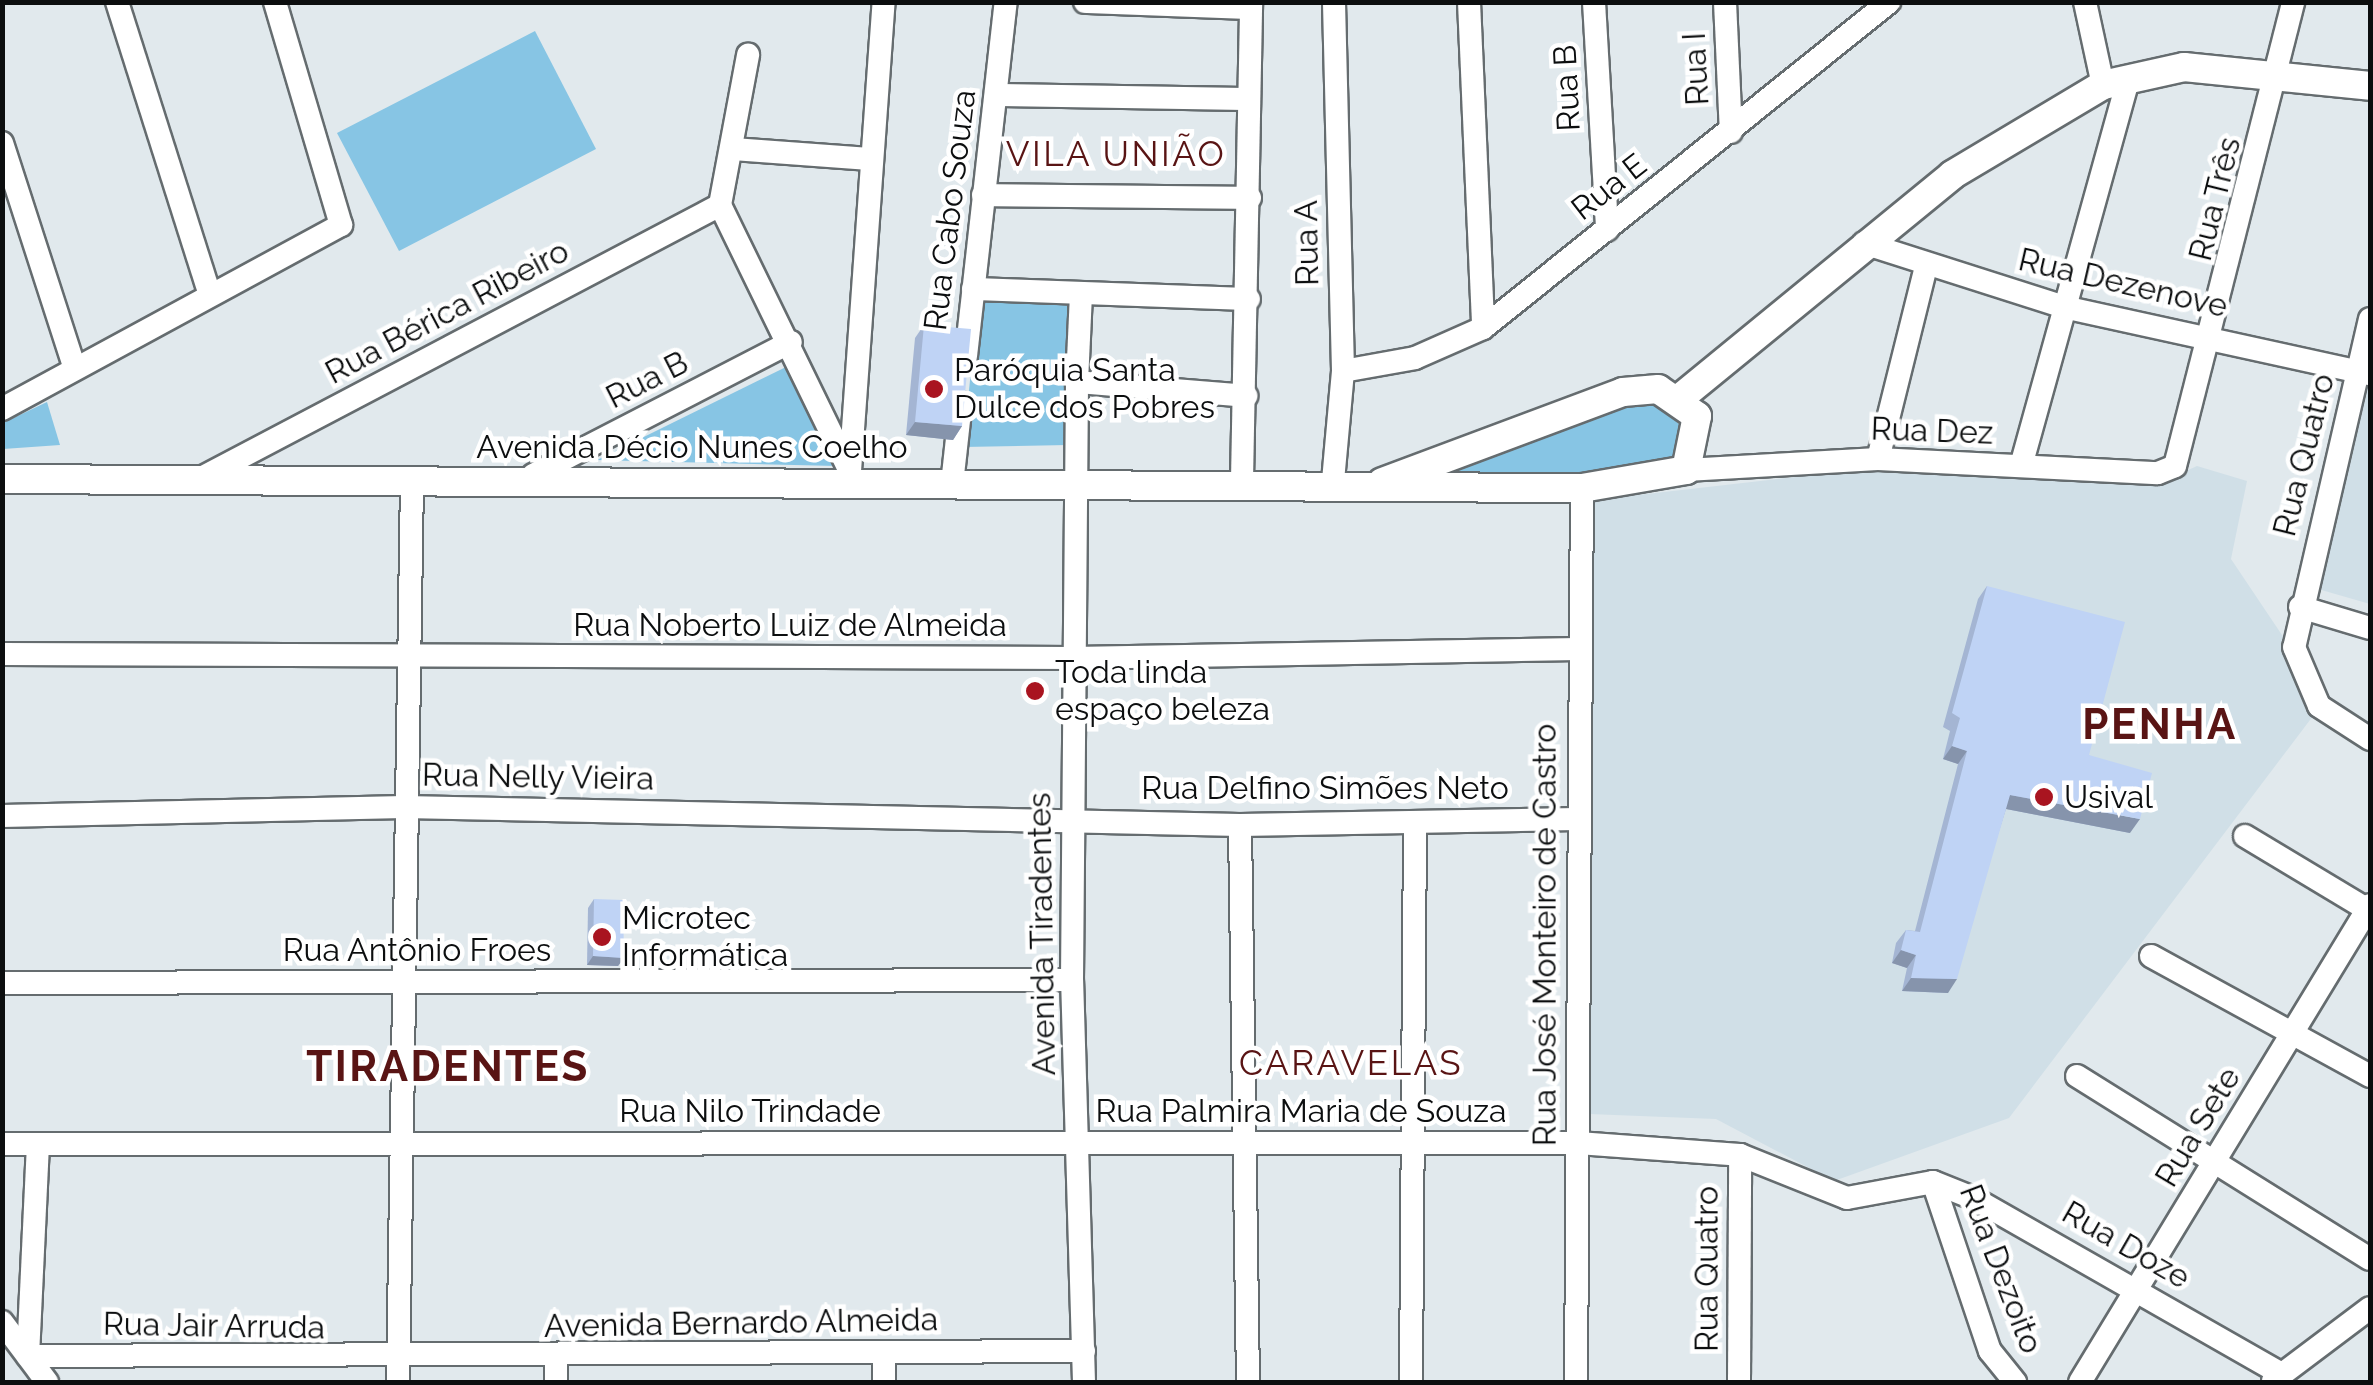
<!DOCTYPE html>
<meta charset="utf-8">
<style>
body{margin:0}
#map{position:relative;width:2373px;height:1385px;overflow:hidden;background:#e1e9ed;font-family:Raleway,sans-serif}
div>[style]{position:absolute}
.built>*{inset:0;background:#d0dfe7}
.green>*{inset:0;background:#87c5e4}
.roads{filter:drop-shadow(2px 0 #656c6f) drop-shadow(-2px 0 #656c6f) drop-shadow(0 2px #656c6f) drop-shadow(0 -2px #656c6f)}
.minor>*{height:22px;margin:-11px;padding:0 11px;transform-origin:11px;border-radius:11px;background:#fff}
.tertiary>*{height:28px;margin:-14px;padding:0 14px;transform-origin:14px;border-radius:14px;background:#fff}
.wall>*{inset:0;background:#a4b5d3}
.shaded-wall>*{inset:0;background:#8694ac}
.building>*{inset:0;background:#bfd3f5}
.dots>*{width:28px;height:28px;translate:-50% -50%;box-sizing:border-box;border:5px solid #fff;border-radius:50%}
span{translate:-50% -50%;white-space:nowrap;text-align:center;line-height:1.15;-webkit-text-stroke:9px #fff;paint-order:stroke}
.street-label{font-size:32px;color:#0c0e0f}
.poi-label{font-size:32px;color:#0c0e0f}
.left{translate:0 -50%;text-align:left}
.neighbourhood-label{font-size:35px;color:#591414;letter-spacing:2.5px}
.district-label{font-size:42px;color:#591414;font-weight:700;letter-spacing:2.5px}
.frame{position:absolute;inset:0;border:5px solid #0c0e0f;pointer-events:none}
</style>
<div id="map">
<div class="built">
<i style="clip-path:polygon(2369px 380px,2370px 380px,2370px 604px,2311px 587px)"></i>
<i style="clip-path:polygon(2197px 466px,2247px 481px,2231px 559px,2290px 647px,2316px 712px,2009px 1118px,1834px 1181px,1716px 1119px,1589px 1114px,1594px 500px,1873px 468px,2173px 477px)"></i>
</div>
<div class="green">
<i style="clip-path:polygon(535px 31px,596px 149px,399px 251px,337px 133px)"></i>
<i style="clip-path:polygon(979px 295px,1074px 302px,1068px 445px,963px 447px)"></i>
<i style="clip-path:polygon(786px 367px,837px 466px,597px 460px)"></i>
<i style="clip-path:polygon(47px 402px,60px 445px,3px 449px,3px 423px)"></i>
<i style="clip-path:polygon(1629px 404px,1659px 404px,1686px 431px,1685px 448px,1657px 474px,1440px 473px)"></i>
</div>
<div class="roads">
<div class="minor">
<i style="left:117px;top:2px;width:307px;rotate:72.4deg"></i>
<i style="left:1085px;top:2px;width:166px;rotate:2.1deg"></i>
<i style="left:1469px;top:2px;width:326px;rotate:87.5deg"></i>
<i style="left:1594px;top:2px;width:228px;rotate:86.7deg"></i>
<i style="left:1725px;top:2px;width:130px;rotate:87.4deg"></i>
<i style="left:2085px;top:2px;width:85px;rotate:77.8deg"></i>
<i style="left:996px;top:95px;width:253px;rotate:0.9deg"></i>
<i style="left:2px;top:143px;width:237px;rotate:72.1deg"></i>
<i style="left:733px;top:149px;width:137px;rotate:4.2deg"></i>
<i style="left:983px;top:195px;width:267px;rotate:0.6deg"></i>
<i style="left:720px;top:205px;width:292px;rotate:64deg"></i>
<i style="left:720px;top:205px;width:153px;rotate:-79.4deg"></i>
<i style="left:1864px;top:243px;width:210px;rotate:17.7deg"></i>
<i style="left:2064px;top:307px;width:313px;rotate:12.4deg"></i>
<i style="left:973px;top:289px;width:276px;rotate:2.1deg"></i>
<i style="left:2370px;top:319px;width:337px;rotate:103deg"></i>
<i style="left:2294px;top:647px;width:64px;rotate:67deg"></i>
<i style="left:2319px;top:706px;width:61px;rotate:32.9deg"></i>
<i style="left:966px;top:356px;width:356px;rotate:-83.6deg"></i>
<i style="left:1343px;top:371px;width:73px;rotate:-10.2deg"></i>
<i style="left:1415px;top:358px;width:74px;rotate:-23.8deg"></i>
<i style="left:1483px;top:328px;width:521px;rotate:-38.76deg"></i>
<i style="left:1077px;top:382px;width:87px;rotate:-87.4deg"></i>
<i style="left:2px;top:409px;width:386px;rotate:-28.5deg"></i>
<i style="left:341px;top:225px;width:233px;rotate:-106.5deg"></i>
<i style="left:1878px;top:459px;width:199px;rotate:-76deg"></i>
<i style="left:2021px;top:466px;width:400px;rotate:-74.5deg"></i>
<i style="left:1686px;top:470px;width:192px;rotate:-3.3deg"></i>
<i style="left:1878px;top:459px;width:280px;rotate:2.9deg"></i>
<i style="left:2158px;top:473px;width:18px;rotate:-22deg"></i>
<i style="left:2175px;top:466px;width:479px;rotate:-75.7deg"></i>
<i style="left:850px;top:471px;width:470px;rotate:-85.9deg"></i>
<i style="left:533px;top:475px;width:290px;rotate:-27.3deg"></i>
<i style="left:205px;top:476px;width:582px;rotate:-27.75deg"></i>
<i style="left:1242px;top:480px;width:478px;rotate:-88.9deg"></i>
<i style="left:1333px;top:481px;width:110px;rotate:-84.8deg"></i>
<i style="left:1343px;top:371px;width:369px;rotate:-91.4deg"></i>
<i style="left:952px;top:484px;width:81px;rotate:-83.7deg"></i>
<i style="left:2300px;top:607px;width:73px;rotate:16.7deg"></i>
<i style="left:2px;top:654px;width:1071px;rotate:0.21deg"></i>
<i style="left:1073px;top:658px;width:505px;rotate:-1.02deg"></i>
<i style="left:2px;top:816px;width:402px;rotate:-1.3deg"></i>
<i style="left:404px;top:807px;width:836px;rotate:1.23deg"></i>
<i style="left:1240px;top:825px;width:337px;rotate:-1deg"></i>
<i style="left:1240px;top:825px;width:557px;rotate:89.18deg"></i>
<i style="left:2245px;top:836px;width:146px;rotate:31deg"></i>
<i style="left:2151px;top:956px;width:250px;rotate:28.7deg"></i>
<i style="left:2px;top:983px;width:1070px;rotate:-0.16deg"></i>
<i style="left:2077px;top:1076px;width:345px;rotate:32deg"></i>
<i style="left:2px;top:1144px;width:1576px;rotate:-0.04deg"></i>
<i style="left:1578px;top:1143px;width:162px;rotate:4.2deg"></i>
<i style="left:1740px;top:1155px;width:115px;rotate:21.9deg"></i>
<i style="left:1847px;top:1198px;width:87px;rotate:-10.5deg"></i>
<i style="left:1933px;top:1182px;width:43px;rotate:21.8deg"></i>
<i style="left:1973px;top:1198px;width:356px;rotate:29.7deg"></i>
<i style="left:1933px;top:1182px;width:178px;rotate:71.4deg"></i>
<i style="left:1990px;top:1351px;width:40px;rotate:51deg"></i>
<i style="left:2px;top:1322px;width:75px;rotate:53.1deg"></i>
<i style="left:884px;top:1355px;width:27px;rotate:90deg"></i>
<i style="left:28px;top:1356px;width:1056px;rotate:-0.27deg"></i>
<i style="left:28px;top:1356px;width:212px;rotate:-87.3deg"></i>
<i style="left:556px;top:1357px;width:25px;rotate:90deg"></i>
<i style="left:2273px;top:1381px;width:121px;rotate:-37deg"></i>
<i style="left:398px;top:1382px;width:898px;rotate:-89.11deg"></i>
<i style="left:1084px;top:1382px;width:402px;rotate:-91.7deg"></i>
<i style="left:1072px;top:980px;width:598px;rotate:-89.52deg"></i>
<i style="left:1077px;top:382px;width:170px;rotate:4.7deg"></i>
<i style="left:1411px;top:1382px;width:558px;rotate:-89.59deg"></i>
<i style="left:1576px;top:1382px;width:894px;rotate:-89.62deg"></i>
<i style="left:1739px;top:1382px;width:227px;rotate:-89.7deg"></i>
<i style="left:2080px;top:1382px;width:558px;rotate:-58.7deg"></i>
</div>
<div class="tertiary">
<i style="left:1680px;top:398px;width:352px;rotate:-39.3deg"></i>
<i style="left:1952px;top:175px;width:176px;rotate:-30.8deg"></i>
<i style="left:2103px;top:85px;width:83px;rotate:-12.5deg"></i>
<i style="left:2184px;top:67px;width:187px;rotate:5.8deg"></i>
<i style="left:2px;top:479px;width:1580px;rotate:0.33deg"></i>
<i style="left:1582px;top:488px;width:106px;rotate:-9.8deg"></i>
<i style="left:1686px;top:470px;width:55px;rotate:-78.5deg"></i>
<i style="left:1697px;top:416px;width:47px;rotate:-145.3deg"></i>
<i style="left:1658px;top:389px;width:35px;rotate:175deg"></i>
<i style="left:1623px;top:392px;width:257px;rotate:159.5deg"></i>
</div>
</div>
<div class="wall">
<i style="clip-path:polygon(924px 325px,962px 426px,953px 440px,906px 435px,915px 338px)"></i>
<i style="clip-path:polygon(1987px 586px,2089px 755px,2130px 833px,2006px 809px,1948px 993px,1902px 991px,1907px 968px,1892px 963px,1896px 943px,1906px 930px,1915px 931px,1958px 764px,1943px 759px,1950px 731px,1943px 727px,1978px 599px)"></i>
<i style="clip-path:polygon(594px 899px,624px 958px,618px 966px,587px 965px,588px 908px)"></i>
</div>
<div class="shaded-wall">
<i style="clip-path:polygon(915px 422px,962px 426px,953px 440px,906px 435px)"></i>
<i style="clip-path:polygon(1952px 746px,1967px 751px,1958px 764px,1943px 759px)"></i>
<i style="clip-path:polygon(2010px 795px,2140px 819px,2130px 833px,2001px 808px)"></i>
<i style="clip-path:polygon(1901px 950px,1916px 955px,1907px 968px,1892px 963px)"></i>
<i style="clip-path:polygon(593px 956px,624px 958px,618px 966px,587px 965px)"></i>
<i style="clip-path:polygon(1911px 978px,1957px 979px,1948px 993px,1902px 991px)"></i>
</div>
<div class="building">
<i style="clip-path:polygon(924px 325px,971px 329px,962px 426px,915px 422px)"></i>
<i style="clip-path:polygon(1987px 586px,2125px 622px,2089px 755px,2152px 773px,2140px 819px,2010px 795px,1957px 979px,1911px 978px,1916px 955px,1901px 950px,1906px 930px,1920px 932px,1967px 751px,1952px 746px,1960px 718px,1952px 713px)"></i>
<i style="clip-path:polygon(594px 899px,623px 900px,624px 958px,593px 956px)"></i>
</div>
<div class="dots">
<i style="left:934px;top:389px;background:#a91420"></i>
<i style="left:1035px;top:691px;background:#a91420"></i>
<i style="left:2044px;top:797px;background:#a91420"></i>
<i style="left:602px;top:937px;background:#a91420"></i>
</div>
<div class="street-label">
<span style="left:1696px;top:69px;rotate:-93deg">Rua I</span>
<span style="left:1567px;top:88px;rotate:-93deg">Rua B</span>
<span style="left:1609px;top:187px;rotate:-38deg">Rua E</span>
<span style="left:2215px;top:199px;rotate:-76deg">Rua Três</span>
<span style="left:950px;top:210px;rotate:-83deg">Rua Cabo Souza</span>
<span style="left:1307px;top:243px;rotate:-91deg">Rua A</span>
<span style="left:2123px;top:283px;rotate:13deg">Rua Dezenove</span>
<span style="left:447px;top:312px;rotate:-28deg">Rua Bérica Ribeiro</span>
<span style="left:647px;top:380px;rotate:-27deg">Rua B</span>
<span style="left:1932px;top:431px;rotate:2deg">Rua Dez</span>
<span style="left:692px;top:447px">Avenida Décio Nunes Coelho</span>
<span style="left:2304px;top:455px;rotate:-76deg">Rua Quatro</span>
<span style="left:790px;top:625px">Rua Noberto Luiz de Almeida</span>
<span style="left:538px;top:777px;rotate:1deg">Rua Nelly Vieira</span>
<span style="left:1325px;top:788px">Rua Delfino Simões Neto</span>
<span style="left:1042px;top:934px;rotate:-91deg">Avenida Tiradentes</span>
<span style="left:1545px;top:935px;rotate:-90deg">Rua José Monteiro de Castro</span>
<span style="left:417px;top:950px">Rua Antônio Froes</span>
<span style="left:750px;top:1111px">Rua Nilo Trindade</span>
<span style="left:1301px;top:1111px">Rua Palmira Maria de Souza</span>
<span style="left:2198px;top:1127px;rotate:-59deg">Rua Sete</span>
<span style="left:2126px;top:1245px;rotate:30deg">Rua Doze</span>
<span style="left:1707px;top:1269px;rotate:-90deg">Rua Quatro</span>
<span style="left:2001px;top:1269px;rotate:69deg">Rua Dezoito</span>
<span style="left:741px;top:1323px;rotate:-1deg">Avenida Bernardo Almeida</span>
<span style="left:214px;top:1326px;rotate:1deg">Rua Jair Arruda</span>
</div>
<div class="poi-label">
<span class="left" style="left:954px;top:389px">Paróquia Santa<br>Dulce dos Pobres</span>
<span class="left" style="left:1055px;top:691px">Toda linda<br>espaço beleza</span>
<span class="left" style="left:2064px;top:797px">Usival</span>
<span class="left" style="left:622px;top:937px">Microtec<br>Informática</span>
</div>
<div class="neighbourhood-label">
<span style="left:1116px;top:154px">VILA UNIÃO</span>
<span style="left:1351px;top:1063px">CARAVELAS</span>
</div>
<div class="district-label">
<span style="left:2160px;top:725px">PENHA</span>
<span style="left:448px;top:1067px">TIRADENTES</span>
</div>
<div class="frame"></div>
</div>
